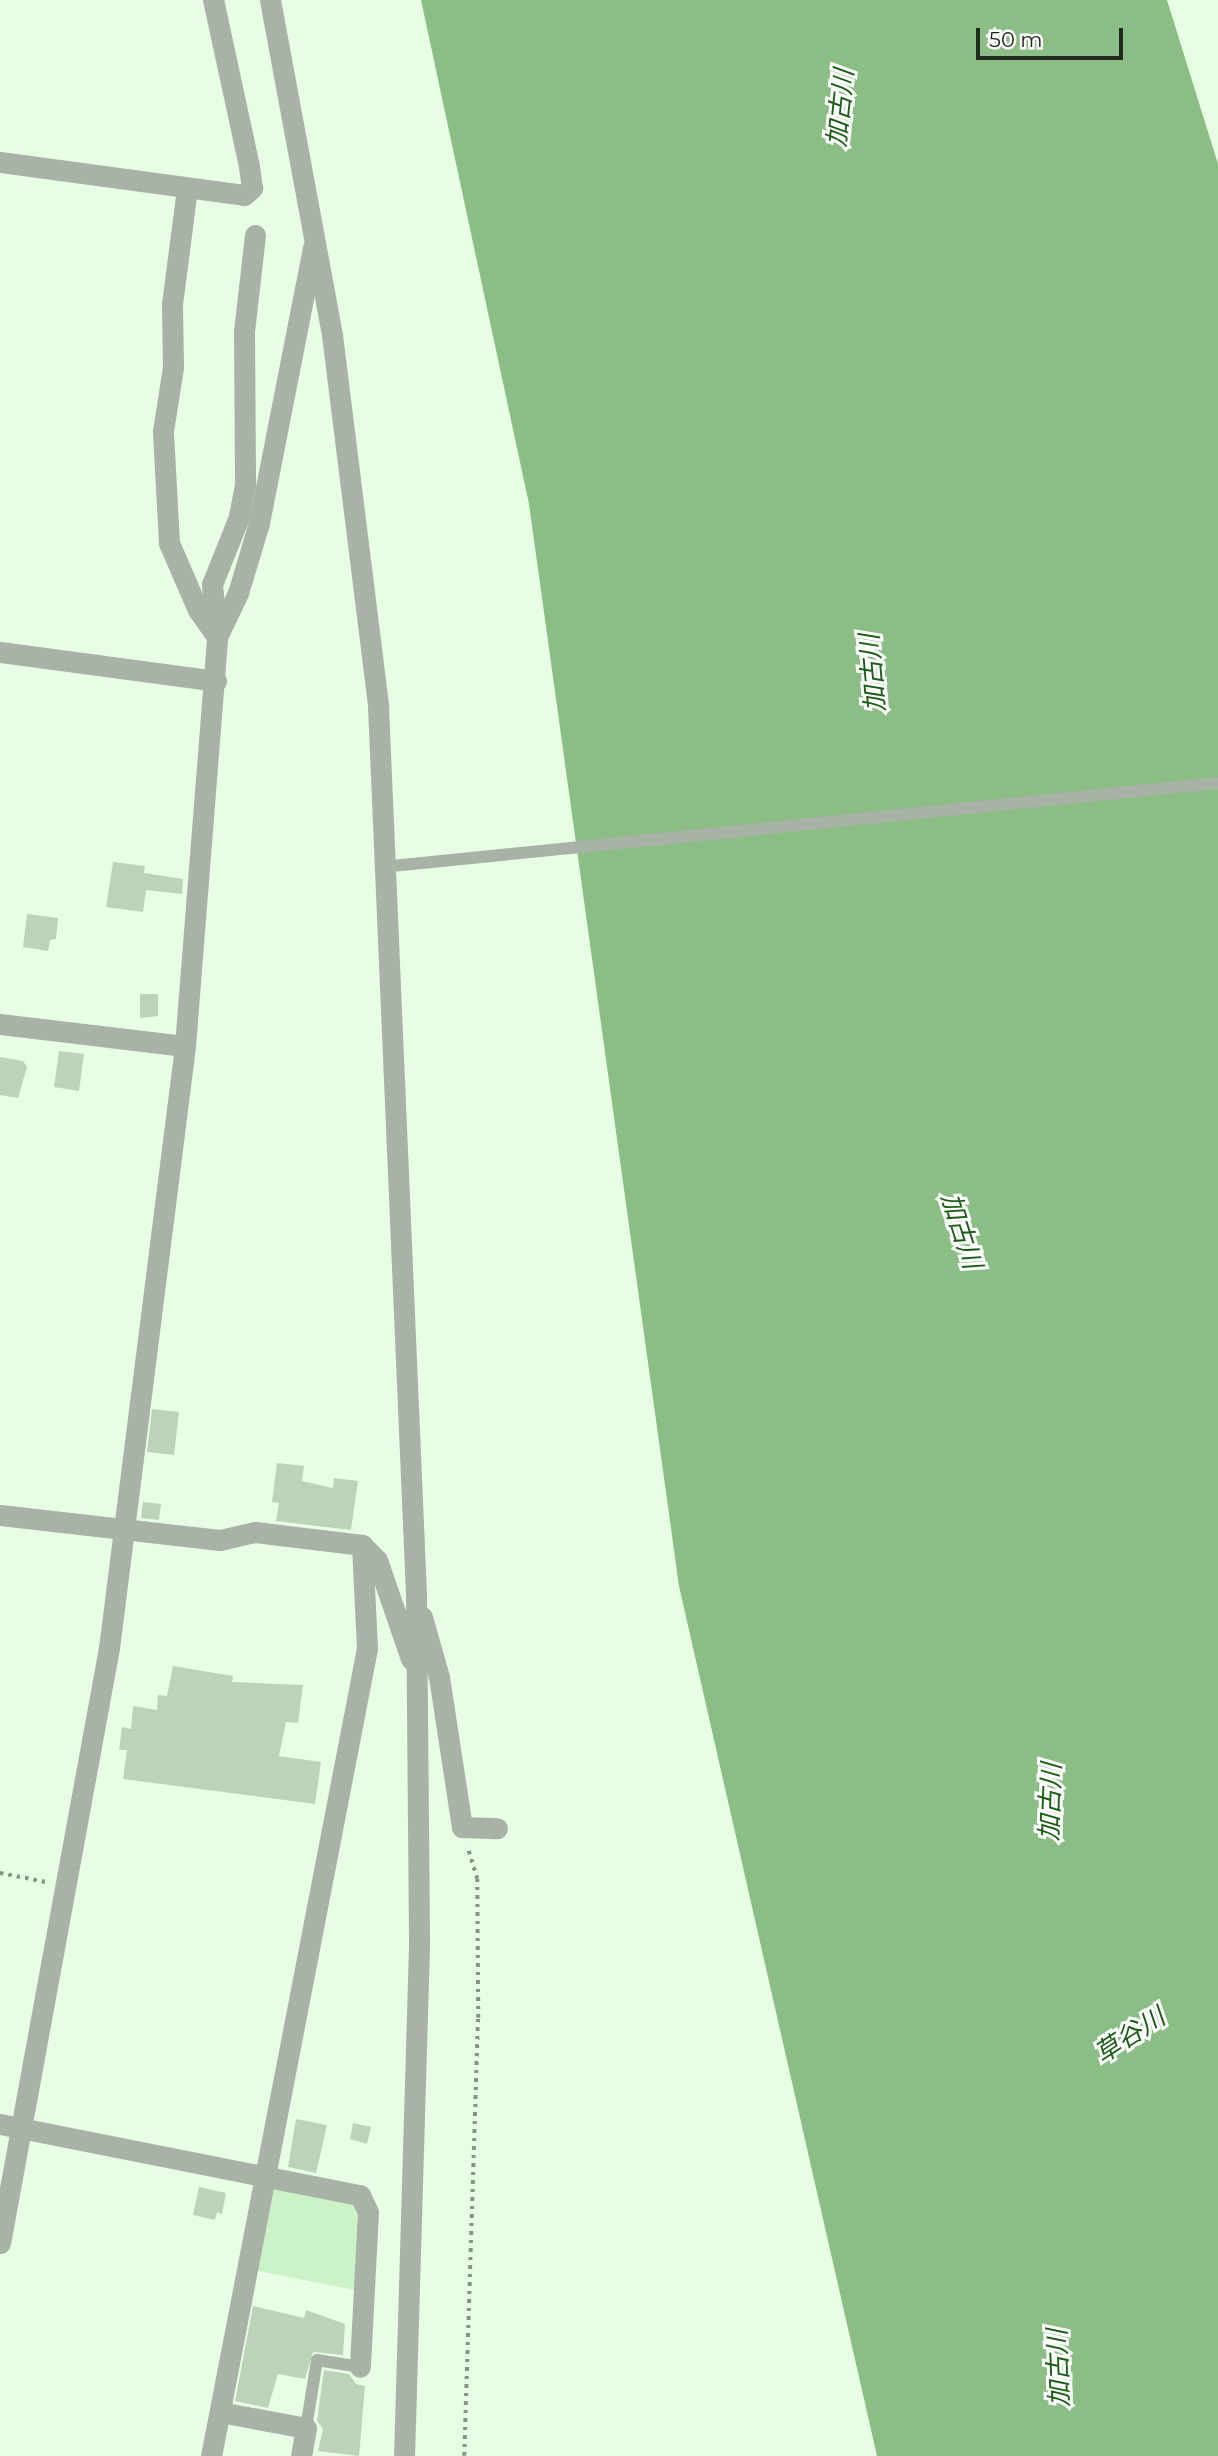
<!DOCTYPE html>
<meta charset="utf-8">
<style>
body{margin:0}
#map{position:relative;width:1218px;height:2456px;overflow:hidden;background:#e7fee4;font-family:Montserrat,"Noto Sans JP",sans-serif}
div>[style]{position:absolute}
.green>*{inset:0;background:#ccf3c7}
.water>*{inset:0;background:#8abe84}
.building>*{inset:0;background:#bcd3b9}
.path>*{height:3.5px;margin-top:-1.75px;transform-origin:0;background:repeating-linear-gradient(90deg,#859583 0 3.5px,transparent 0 8.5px)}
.lane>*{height:12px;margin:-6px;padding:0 6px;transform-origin:6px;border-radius:6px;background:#a8b2a7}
.street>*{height:21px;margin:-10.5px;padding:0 10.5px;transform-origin:10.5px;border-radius:10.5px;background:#a8b2a7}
span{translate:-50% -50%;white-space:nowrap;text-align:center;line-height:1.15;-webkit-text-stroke:6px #fff;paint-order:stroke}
.water-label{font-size:26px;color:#1a6014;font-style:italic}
.scale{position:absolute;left:976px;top:28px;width:147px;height:32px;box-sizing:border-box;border:4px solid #20291f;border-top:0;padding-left:9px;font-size:21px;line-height:24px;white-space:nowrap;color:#20291f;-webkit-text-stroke:5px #fff;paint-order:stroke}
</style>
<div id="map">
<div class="green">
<i style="clip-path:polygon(270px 2184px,357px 2201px,360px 2291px,253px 2270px)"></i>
</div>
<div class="water">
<i style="clip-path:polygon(421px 0,1167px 0,1218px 164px,1218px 2456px,877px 2456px,679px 1586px,529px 504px)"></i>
</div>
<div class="building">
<i style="clip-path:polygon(113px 862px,145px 866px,144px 873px,183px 879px,182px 894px,146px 890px,143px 912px,106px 907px)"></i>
<i style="clip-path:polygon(27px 914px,58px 918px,56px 939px,50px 940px,48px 951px,23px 947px)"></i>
<i style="clip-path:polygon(140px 994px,158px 994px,158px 1016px,140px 1018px)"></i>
<i style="clip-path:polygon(59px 1051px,84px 1054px,79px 1091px,54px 1087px)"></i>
<i style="clip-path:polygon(0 1057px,23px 1061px,27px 1067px,18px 1098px,0 1095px)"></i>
<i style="clip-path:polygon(152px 1409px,179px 1412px,174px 1455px,147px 1452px)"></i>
<i style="clip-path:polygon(277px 1463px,304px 1466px,302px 1481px,333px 1488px,334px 1478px,358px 1481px,351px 1530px,276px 1521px,279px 1503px,272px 1502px)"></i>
<i style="clip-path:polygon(143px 1502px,161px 1504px,159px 1520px,141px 1518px)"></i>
<i style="clip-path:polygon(173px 1666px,233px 1676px,232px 1682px,303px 1685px,298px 1723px,286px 1722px,279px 1756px,321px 1762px,315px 1804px,123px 1779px,127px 1750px,119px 1750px,122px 1727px,131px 1729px,133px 1706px,157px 1710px,158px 1695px,167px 1696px)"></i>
<i style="clip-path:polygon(296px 2119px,327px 2125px,316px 2173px,288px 2167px)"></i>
<i style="clip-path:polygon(353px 2123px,371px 2127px,367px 2144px,350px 2139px)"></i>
<i style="clip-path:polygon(199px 2187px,226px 2193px,222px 2214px,217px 2212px,215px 2220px,193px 2215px)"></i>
<i style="clip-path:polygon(253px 2306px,304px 2318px,306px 2310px,345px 2324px,343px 2355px,313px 2352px,305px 2379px,278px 2374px,268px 2408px,235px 2401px)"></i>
<i style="clip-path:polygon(324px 2370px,349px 2374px,356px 2384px,365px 2386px,359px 2456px,318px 2451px,323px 2429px,317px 2421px)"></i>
</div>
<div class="path">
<i style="left:0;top:1873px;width:47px;rotate:11.1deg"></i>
<i style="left:464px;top:2456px;width:438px;rotate:-88.2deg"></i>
<i style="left:478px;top:2018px;width:139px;rotate:-90.4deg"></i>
<i style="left:477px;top:1879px;width:34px;rotate:-107deg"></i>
</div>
<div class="lane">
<i style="left:382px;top:867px;width:840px;rotate:-5.74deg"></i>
<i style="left:306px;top:2428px;width:69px;rotate:-80.8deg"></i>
<i style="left:317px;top:2360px;width:44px;rotate:9.2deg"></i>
</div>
<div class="street">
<i style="left:270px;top:0;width:341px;rotate:79.5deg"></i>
<i style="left:332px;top:335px;width:374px;rotate:82.9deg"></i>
<i style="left:378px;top:706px;width:890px;rotate:87.55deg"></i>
<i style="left:416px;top:1595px;width:351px;rotate:89.5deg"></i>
<i style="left:419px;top:1946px;width:510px;rotate:91.68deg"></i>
<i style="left:0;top:162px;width:246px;rotate:7.7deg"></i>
<i style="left:244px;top:195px;width:11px;rotate:-41deg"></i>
<i style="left:252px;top:188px;width:22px;rotate:-98deg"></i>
<i style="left:249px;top:166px;width:170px;rotate:-102.2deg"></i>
<i style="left:255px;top:235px;width:97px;rotate:96.5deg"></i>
<i style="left:244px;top:331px;width:154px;rotate:89.6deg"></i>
<i style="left:245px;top:485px;width:33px;rotate:101deg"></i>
<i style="left:239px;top:517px;width:72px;rotate:111.9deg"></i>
<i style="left:212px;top:584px;width:53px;rotate:84.6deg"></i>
<i style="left:217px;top:637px;width:49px;rotate:-64.5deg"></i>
<i style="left:238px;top:593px;width:73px;rotate:-73.3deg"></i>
<i style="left:259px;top:523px;width:281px;rotate:-78.9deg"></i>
<i style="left:0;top:652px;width:218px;rotate:7.6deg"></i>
<i style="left:0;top:1024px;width:186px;rotate:6.8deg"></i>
<i style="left:0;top:1515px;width:221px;rotate:6.5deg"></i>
<i style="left:220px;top:1540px;width:36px;rotate:-13deg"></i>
<i style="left:255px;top:1532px;width:108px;rotate:6.9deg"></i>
<i style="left:362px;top:1545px;width:21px;rotate:45deg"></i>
<i style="left:377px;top:1560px;width:105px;rotate:71deg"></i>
<i style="left:422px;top:1617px;width:62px;rotate:74.2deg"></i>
<i style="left:439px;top:1677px;width:152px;rotate:81.3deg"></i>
<i style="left:462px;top:1827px;width:35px;rotate:2deg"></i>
<i style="left:0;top:2124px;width:367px;rotate:11.2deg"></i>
<i style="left:360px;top:2195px;width:19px;rotate:65deg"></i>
<i style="left:368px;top:2212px;width:155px;rotate:93deg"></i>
<i style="left:0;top:2243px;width:605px;rotate:-79.62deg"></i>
<i style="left:109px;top:1648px;width:607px;rotate:-82.8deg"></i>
<i style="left:185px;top:1046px;width:410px;rotate:-85.5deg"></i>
<i style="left:217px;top:637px;width:33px;rotate:-125deg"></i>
<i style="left:198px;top:610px;width:73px;rotate:-113.4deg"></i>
<i style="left:169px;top:543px;width:112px;rotate:-93.1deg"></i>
<i style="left:163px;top:431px;width:65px;rotate:-81.1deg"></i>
<i style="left:173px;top:367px;width:63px;rotate:-90.9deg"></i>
<i style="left:172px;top:304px;width:116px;rotate:-82.6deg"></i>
<i style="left:220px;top:2412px;width:87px;rotate:10.5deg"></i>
<i style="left:306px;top:2428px;width:28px;rotate:100deg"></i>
<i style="left:211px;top:2456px;width:823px;rotate:-79.07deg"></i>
<i style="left:367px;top:1648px;width:103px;rotate:-92.8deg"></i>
</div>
<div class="water-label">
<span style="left:841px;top:108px;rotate:-84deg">加古川</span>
<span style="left:873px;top:673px;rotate:-95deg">加古川</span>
<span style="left:961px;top:1231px;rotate:72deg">加古川</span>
<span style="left:1051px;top:1802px;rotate:-88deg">加古川</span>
<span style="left:1130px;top:2036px;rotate:-33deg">草谷川</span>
<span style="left:1059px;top:2368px;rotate:-92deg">加古川</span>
</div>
<div class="scale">50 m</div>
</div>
